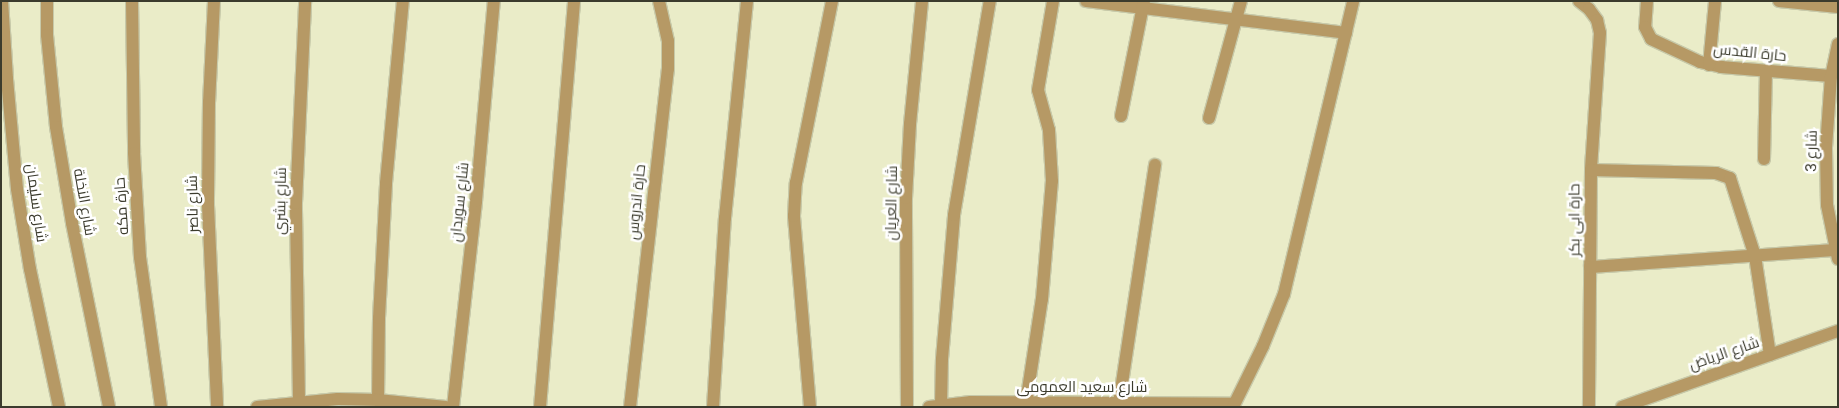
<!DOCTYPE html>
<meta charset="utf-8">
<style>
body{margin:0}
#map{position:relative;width:1839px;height:408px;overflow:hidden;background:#eaecc8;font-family:Poppins,Cairo,sans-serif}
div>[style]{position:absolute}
.roads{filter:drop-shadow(1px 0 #c7c9a9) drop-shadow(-1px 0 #c7c9a9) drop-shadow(0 1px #c7c9a9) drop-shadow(0 -1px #c7c9a9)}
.minor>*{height:12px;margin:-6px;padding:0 6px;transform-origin:6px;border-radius:6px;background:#b69965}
span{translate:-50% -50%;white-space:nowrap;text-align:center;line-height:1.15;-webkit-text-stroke:5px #fff;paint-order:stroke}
.street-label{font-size:15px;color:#3b3b2d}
.frame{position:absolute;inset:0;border:2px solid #3b3b2d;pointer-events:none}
</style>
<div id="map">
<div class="roads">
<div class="minor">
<i style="left:2px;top:1px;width:78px;rotate:86.3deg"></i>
<i style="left:7px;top:79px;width:110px;rotate:84.8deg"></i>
<i style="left:17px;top:189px;width:81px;rotate:80.8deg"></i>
<i style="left:30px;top:269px;width:141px;rotate:78.1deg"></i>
<i style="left:47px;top:1px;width:34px;rotate:90deg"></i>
<i style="left:47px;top:35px;width:92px;rotate:84.4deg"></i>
<i style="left:56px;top:127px;width:97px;rotate:80.5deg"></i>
<i style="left:72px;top:223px;width:188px;rotate:78.6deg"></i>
<i style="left:132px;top:1px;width:152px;rotate:89.2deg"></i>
<i style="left:134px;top:153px;width:104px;rotate:86.7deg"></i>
<i style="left:140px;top:257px;width:151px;rotate:82deg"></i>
<i style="left:214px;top:1px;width:101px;rotate:92.8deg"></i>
<i style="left:209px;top:102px;width:103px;rotate:90.6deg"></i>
<i style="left:208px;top:205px;width:202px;rotate:87.4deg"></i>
<i style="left:1086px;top:1px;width:262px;rotate:7deg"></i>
<i style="left:1579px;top:1px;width:13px;rotate:39deg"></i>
<i style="left:1589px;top:9px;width:14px;rotate:54deg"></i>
<i style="left:1597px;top:20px;width:13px;rotate:77deg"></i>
<i style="left:1600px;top:33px;width:137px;rotate:93.8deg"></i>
<i style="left:1591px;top:170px;width:237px;rotate:90.5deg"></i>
<i style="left:1647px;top:1px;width:26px;rotate:94deg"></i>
<i style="left:1645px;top:27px;width:13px;rotate:63deg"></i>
<i style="left:1651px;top:39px;width:54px;rotate:25.1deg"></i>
<i style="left:1700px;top:62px;width:22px;rotate:13deg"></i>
<i style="left:1721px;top:67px;width:110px;rotate:4.7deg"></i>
<i style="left:1779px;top:1px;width:59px;rotate:5.8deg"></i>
<i style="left:1838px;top:44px;width:33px;rotate:102deg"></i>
<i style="left:1831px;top:76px;width:72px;rotate:94deg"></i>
<i style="left:1826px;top:148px;width:57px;rotate:89deg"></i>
<i style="left:1827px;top:205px;width:55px;rotate:78.5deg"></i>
<i style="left:1709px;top:65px;width:64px;rotate:-84.6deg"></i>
<i style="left:1121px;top:116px;width:117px;rotate:-78.7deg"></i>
<i style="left:1209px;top:118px;width:121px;rotate:-74.7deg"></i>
<i style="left:1764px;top:159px;width:88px;rotate:-88.7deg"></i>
<i style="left:1591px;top:170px;width:125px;rotate:1.4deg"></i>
<i style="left:1716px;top:173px;width:15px;rotate:20deg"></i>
<i style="left:1730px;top:178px;width:82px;rotate:72.2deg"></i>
<i style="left:1755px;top:256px;width:100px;rotate:81.4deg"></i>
<i style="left:1590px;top:267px;width:246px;rotate:-4deg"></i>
<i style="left:378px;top:400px;width:82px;rotate:-89.3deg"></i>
<i style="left:379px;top:318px;width:135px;rotate:-87deg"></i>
<i style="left:386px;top:183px;width:183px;rotate:-84.7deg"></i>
<i style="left:299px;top:401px;width:198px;rotate:-90.9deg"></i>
<i style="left:296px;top:203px;width:202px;rotate:-87.4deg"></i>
<i style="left:1026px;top:403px;width:105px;rotate:-81.3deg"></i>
<i style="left:1042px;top:299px;width:118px;rotate:-85.2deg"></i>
<i style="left:1052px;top:181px;width:51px;rotate:-93.4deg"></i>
<i style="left:1049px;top:130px;width:41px;rotate:-105.4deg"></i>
<i style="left:1038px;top:90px;width:90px;rotate:-80.4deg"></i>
<i style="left:1119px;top:403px;width:241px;rotate:-81.4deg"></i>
<i style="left:941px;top:405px;width:46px;rotate:-88.8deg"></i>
<i style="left:942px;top:359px;width:144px;rotate:-85.2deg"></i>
<i style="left:954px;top:215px;width:217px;rotate:-80.5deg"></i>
<i style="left:257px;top:407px;width:81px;rotate:-5.6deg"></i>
<i style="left:338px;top:399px;width:40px;rotate:1.4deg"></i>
<i style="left:378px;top:400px;width:68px;rotate:5.9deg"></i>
<i style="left:453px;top:407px;width:207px;rotate:-83.6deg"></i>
<i style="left:476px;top:201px;width:201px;rotate:-84.9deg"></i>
<i style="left:540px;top:407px;width:407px;rotate:-85.2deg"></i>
<i style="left:630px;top:407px;width:340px;rotate:-83.6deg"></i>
<i style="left:668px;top:69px;width:28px;rotate:-90deg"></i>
<i style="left:668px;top:41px;width:41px;rotate:-102.7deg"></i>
<i style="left:713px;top:407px;width:189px;rotate:-86.4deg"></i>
<i style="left:725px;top:218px;width:218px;rotate:-84.2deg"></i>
<i style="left:810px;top:407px;width:192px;rotate:-94.8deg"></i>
<i style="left:794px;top:216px;width:33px;rotate:-87deg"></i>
<i style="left:796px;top:183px;width:186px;rotate:-78.8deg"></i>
<i style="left:907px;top:407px;width:209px;rotate:-90.3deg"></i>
<i style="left:906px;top:198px;width:74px;rotate:-86.9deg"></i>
<i style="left:910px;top:124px;width:124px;rotate:-84.4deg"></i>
<i style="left:929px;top:407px;width:42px;rotate:-6.8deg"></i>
<i style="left:971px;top:402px;width:263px;rotate:0.4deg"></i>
<i style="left:1233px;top:407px;width:68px;rotate:-63.8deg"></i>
<i style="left:1263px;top:346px;width:56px;rotate:-68deg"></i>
<i style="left:1284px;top:294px;width:301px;rotate:-76.7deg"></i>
<i style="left:1622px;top:407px;width:229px;rotate:-19.4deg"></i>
</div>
</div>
<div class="street-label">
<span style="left:1750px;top:52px;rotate:6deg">حارة القدس</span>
<span style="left:1811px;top:151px;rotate:-89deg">شارع 3</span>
<span style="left:280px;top:201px;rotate:-89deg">شارع بشري</span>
<span style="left:85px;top:202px;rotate:80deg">شارع النخلة</span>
<span style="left:459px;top:202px;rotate:-84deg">شارع سويدان</span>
<span style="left:636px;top:202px;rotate:-84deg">حارة اندروس</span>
<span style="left:37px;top:203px;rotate:82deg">شارع سليمان</span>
<span style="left:891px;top:203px;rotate:-89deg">شارع العريان</span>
<span style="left:192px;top:204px;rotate:-91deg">شارع ناصر</span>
<span style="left:121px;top:206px;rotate:-94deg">حارة مكه</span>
<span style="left:1574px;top:220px;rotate:-90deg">حارة ابى بكر</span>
<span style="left:1724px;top:353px;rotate:-19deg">شارع الرياض</span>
<span style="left:1082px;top:387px">شارع سعيد العمومى</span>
</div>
<div class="frame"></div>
</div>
